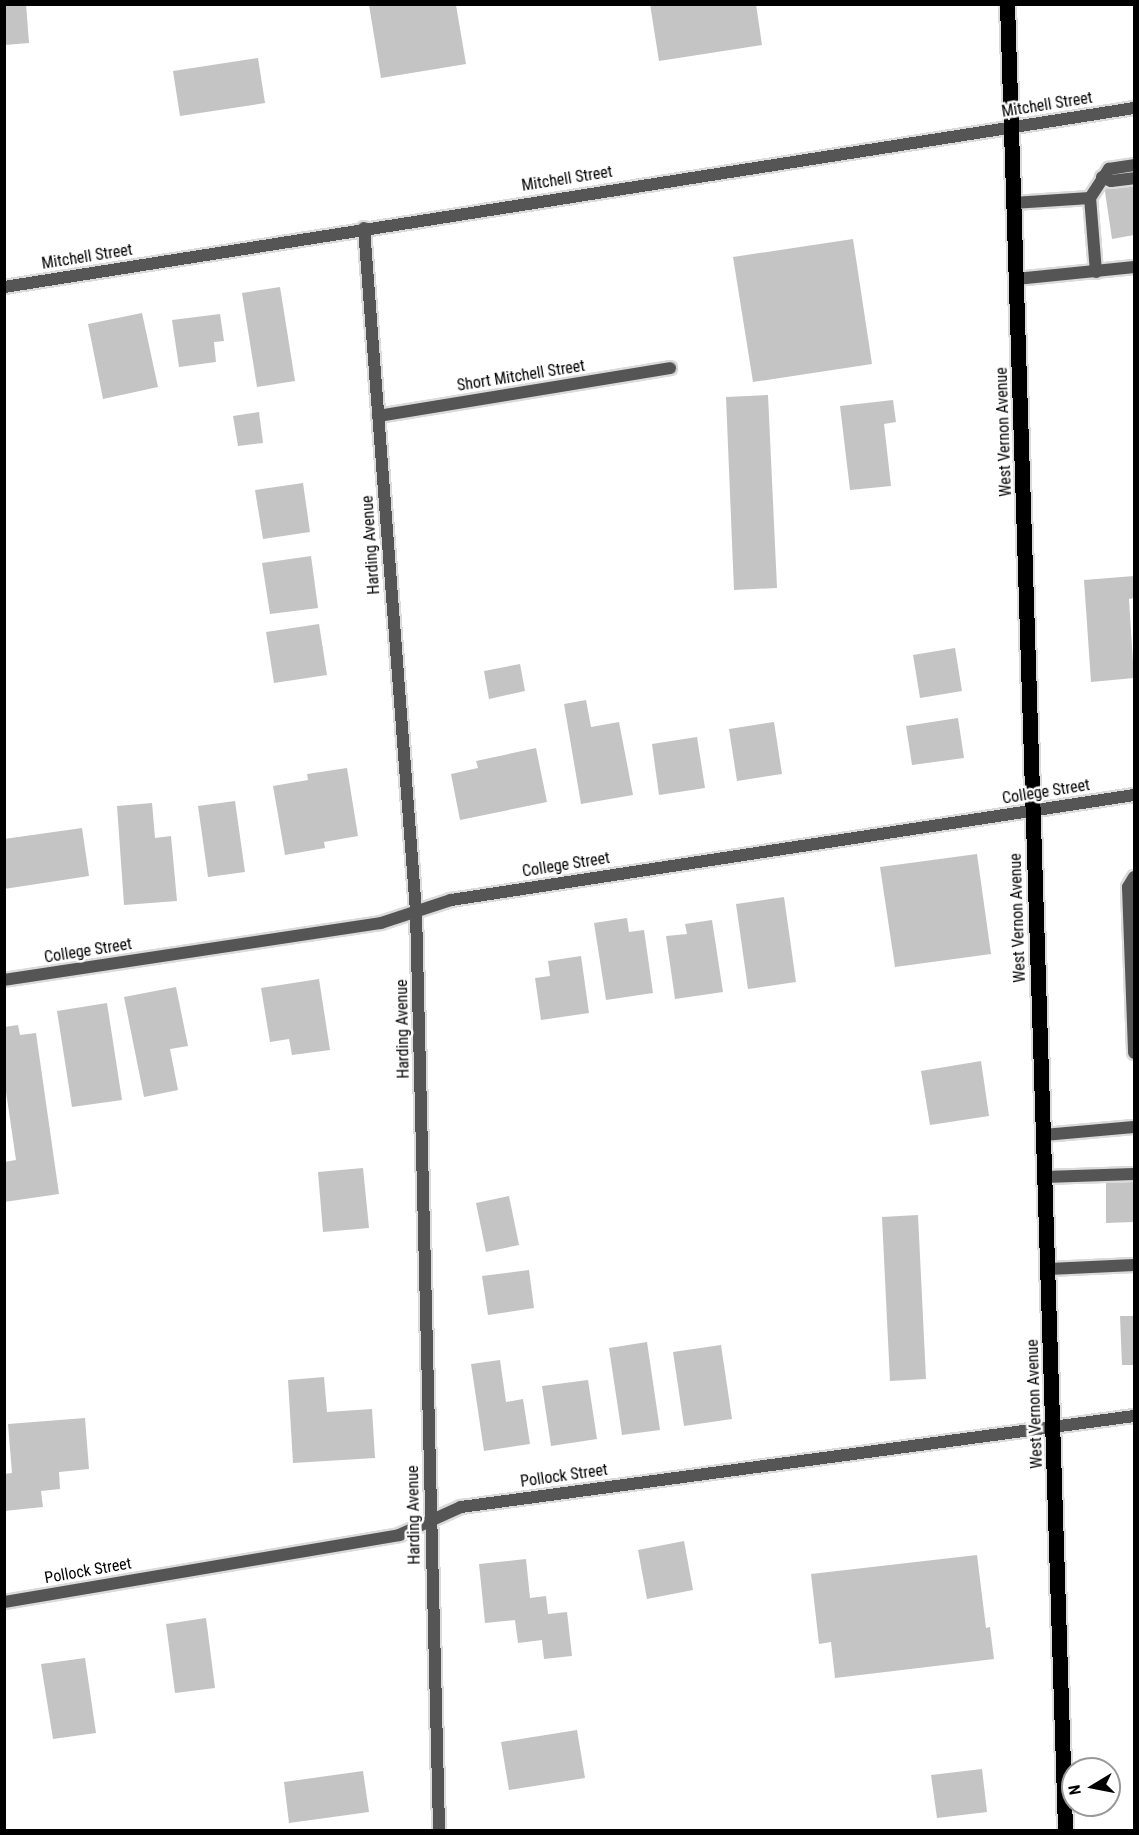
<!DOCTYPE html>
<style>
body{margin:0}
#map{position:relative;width:1139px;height:1835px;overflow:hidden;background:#fff;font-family:"Roboto Condensed",sans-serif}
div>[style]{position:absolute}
.building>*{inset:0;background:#c4c4c4}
.roads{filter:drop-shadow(2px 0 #dbdbdb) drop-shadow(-2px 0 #dbdbdb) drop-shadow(0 2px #dbdbdb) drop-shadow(0 -2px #dbdbdb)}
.lane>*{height:12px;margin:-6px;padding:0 6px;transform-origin:6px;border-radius:6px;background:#555}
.street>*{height:12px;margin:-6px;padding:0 6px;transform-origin:6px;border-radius:6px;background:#555}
.primary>*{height:15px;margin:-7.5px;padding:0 7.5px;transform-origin:7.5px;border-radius:7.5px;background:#000}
span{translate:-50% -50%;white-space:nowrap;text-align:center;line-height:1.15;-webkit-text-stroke:5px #fff;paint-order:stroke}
.street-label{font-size:16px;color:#000}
.frame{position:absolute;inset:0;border:6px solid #000;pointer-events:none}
.north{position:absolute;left:1061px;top:1757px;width:60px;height:60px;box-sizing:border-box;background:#fff;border:2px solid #999;border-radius:50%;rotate:260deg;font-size:16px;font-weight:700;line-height:24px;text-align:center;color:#000}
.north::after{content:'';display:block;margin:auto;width:21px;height:27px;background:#000;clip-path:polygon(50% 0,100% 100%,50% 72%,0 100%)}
</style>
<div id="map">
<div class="building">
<i style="clip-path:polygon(5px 4px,26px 4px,29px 43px,5px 45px)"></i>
<i style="clip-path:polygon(650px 4px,756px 4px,762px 45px,659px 61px)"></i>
<i style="clip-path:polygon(369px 5px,456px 5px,466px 64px,381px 78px)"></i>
<i style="clip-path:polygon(258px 58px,265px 103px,180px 116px,173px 71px)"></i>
<i style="clip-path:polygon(1134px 181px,1134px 235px,1112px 239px,1104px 185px)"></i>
<i style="clip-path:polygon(853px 239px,872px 364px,753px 382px,733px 257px)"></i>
<i style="clip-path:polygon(280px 287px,295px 381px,257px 387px,242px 293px)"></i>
<i style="clip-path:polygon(142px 313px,158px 387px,103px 399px,88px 324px)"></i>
<i style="clip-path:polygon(220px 314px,224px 341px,214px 342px,216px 362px,179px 367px,172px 320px)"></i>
<i style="clip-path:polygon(768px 395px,777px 588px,734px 590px,726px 397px)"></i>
<i style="clip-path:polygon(893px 400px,896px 422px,884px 424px,891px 486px,850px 490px,840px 406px)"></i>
<i style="clip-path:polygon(259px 412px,263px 443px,238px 446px,233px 416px)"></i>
<i style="clip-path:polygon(303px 483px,310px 532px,263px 539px,255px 490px)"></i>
<i style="clip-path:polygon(311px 556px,318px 608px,270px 614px,262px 563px)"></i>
<i style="clip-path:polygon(1134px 576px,1134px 598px,1129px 599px,1134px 678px,1091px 682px,1084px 580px)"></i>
<i style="clip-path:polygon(319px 624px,327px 675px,274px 683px,266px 632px)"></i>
<i style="clip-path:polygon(955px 648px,962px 691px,920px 698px,913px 655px)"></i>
<i style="clip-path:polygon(520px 664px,525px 691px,489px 699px,484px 671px)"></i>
<i style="clip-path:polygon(586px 700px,591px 727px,619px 722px,633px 795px,581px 804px,564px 704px)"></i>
<i style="clip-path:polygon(958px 718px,964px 758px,912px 765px,906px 726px)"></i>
<i style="clip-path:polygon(774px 722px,782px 774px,737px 781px,729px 729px)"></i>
<i style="clip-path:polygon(697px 737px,705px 788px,659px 795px,652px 744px)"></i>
<i style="clip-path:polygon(536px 748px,547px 802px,460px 820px,451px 774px,478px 768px,476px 761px)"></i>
<i style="clip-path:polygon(347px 768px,358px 836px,324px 842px,325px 848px,285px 855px,273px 786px,308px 780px,307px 774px)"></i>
<i style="clip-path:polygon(235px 801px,245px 872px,208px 877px,198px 806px)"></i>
<i style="clip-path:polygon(152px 803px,155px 838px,171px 836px,177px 901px,124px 905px,117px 806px)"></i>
<i style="clip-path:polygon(82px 828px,89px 876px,4px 889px,4px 839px)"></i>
<i style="clip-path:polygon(977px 854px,991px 954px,895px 967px,880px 867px)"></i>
<i style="clip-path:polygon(784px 897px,796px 982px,748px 989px,736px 904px)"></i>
<i style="clip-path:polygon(627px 918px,629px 932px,644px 930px,653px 993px,606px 1000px,594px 923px)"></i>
<i style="clip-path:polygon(712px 920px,723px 992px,675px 999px,666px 936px,687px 934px,685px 924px)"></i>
<i style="clip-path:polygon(581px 956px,589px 1013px,541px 1020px,535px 978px,550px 976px,548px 961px)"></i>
<i style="clip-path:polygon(319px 979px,330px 1050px,292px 1055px,289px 1039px,270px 1042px,261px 988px)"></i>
<i style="clip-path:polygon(176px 987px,188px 1046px,170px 1049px,178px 1090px,144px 1097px,124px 997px)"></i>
<i style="clip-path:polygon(107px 1003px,122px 1100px,72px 1107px,57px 1011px)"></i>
<i style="clip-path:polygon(18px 1025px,20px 1035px,36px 1033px,59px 1194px,4px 1202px,4px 1162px,16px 1160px,4px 1078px,4px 1027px)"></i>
<i style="clip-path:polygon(981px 1061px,989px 1116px,930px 1125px,921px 1071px)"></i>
<i style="clip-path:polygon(363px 1168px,369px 1228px,323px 1232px,318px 1172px)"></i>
<i style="clip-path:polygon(1134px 1179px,1134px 1222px,1106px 1223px,1106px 1180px)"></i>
<i style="clip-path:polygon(509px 1196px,519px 1245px,486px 1252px,476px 1203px)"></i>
<i style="clip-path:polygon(918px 1215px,926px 1379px,890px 1381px,882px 1217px)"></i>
<i style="clip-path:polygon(529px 1270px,534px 1308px,488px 1315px,482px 1276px)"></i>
<i style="clip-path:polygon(1120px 1316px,1134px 1316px,1134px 1365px,1122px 1365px)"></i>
<i style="clip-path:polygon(647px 1342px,660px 1430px,622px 1435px,609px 1348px)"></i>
<i style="clip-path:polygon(721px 1345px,732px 1419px,684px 1426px,673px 1352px)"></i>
<i style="clip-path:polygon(500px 1360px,506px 1402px,523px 1399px,530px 1444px,484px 1451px,471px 1364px)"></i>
<i style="clip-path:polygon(324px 1377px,327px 1412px,372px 1409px,375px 1458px,293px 1463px,288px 1380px)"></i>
<i style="clip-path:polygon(588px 1380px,597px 1439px,551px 1446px,542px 1386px)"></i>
<i style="clip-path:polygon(85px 1418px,89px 1469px,59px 1472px,60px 1489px,41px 1491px,43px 1507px,4px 1511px,4px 1474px,12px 1473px,8px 1424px)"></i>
<i style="clip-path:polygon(684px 1541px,693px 1590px,647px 1599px,638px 1550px)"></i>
<i style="clip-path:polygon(977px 1555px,986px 1628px,990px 1627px,994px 1659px,835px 1678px,831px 1642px,819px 1644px,811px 1574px)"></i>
<i style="clip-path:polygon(526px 1559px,530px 1598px,546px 1596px,548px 1614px,567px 1612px,572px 1656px,544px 1659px,542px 1640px,518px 1643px,515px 1620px,485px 1623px,479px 1564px)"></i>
<i style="clip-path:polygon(206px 1618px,215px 1688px,175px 1693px,166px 1624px)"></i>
<i style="clip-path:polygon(85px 1658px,96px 1733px,53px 1739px,41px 1664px)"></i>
<i style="clip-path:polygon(577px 1730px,585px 1778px,509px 1790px,501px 1742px)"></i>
<i style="clip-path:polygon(982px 1769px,987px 1812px,937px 1818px,931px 1775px)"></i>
<i style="clip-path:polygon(363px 1771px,369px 1812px,289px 1823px,284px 1782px)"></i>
</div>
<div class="roads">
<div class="lane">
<i style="left:1102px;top:177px;width:10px;rotate:24deg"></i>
<i style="left:1111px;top:181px;width:23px;rotate:-7deg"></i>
<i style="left:1013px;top:203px;width:77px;rotate:-3.7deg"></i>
<i style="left:1096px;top:272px;width:74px;rotate:-94.6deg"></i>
<i style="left:1090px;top:198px;width:35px;rotate:-57deg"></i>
<i style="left:1109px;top:169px;width:25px;rotate:-9deg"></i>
<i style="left:1016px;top:279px;width:119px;rotate:-5.8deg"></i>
<i style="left:1134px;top:877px;width:12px;rotate:121deg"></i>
<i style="left:1128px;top:887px;width:166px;rotate:87.9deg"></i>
<i style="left:1044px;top:1135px;width:90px;rotate:-5.1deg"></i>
<i style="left:1045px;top:1177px;width:89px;rotate:-1.9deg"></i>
<i style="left:1049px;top:1269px;width:85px;rotate:-2.7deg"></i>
</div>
<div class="street">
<i style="left:364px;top:228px;width:686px;rotate:85.65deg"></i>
<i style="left:416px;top:912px;width:918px;rotate:88.56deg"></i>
<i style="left:4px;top:287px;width:1144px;rotate:-9deg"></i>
<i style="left:378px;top:416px;width:296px;rotate:-9.3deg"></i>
<i style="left:4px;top:980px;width:381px;rotate:-8.6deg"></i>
<i style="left:381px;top:923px;width:74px;rotate:-18.2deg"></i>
<i style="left:451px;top:900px;width:691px;rotate:-8.74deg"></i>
<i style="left:4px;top:1602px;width:401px;rotate:-9.6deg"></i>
<i style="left:399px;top:1535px;width:68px;rotate:-24.3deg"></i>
<i style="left:461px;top:1507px;width:679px;rotate:-7.7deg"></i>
</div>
<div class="primary">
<i style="left:1007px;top:4px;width:1827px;rotate:88.18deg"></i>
</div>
</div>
<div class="street-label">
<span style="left:1047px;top:105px;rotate:-9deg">Mitchell Street</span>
<span style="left:567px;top:179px;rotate:-9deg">Mitchell Street</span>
<span style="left:87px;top:257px;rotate:-9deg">Mitchell Street</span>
<span style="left:521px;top:376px;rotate:-9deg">Short Mitchell Street</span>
<span style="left:1004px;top:432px;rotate:-92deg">West Vernon Avenue</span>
<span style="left:371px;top:545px;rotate:-94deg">Harding Avenue</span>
<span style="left:1046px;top:792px;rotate:-9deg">College Street</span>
<span style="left:566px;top:865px;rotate:-9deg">College Street</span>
<span style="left:1018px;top:918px;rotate:-92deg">West Vernon Avenue</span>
<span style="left:88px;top:951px;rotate:-9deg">College Street</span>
<span style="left:403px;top:1029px;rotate:-91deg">Harding Avenue</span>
<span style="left:1035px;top:1404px;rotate:-92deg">West Vernon Avenue</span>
<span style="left:564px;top:1476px;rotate:-8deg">Pollock Street</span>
<span style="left:414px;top:1515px;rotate:-91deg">Harding Avenue</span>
<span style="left:88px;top:1571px;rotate:-10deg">Pollock Street</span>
</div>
<div class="frame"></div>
<div class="north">N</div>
</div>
